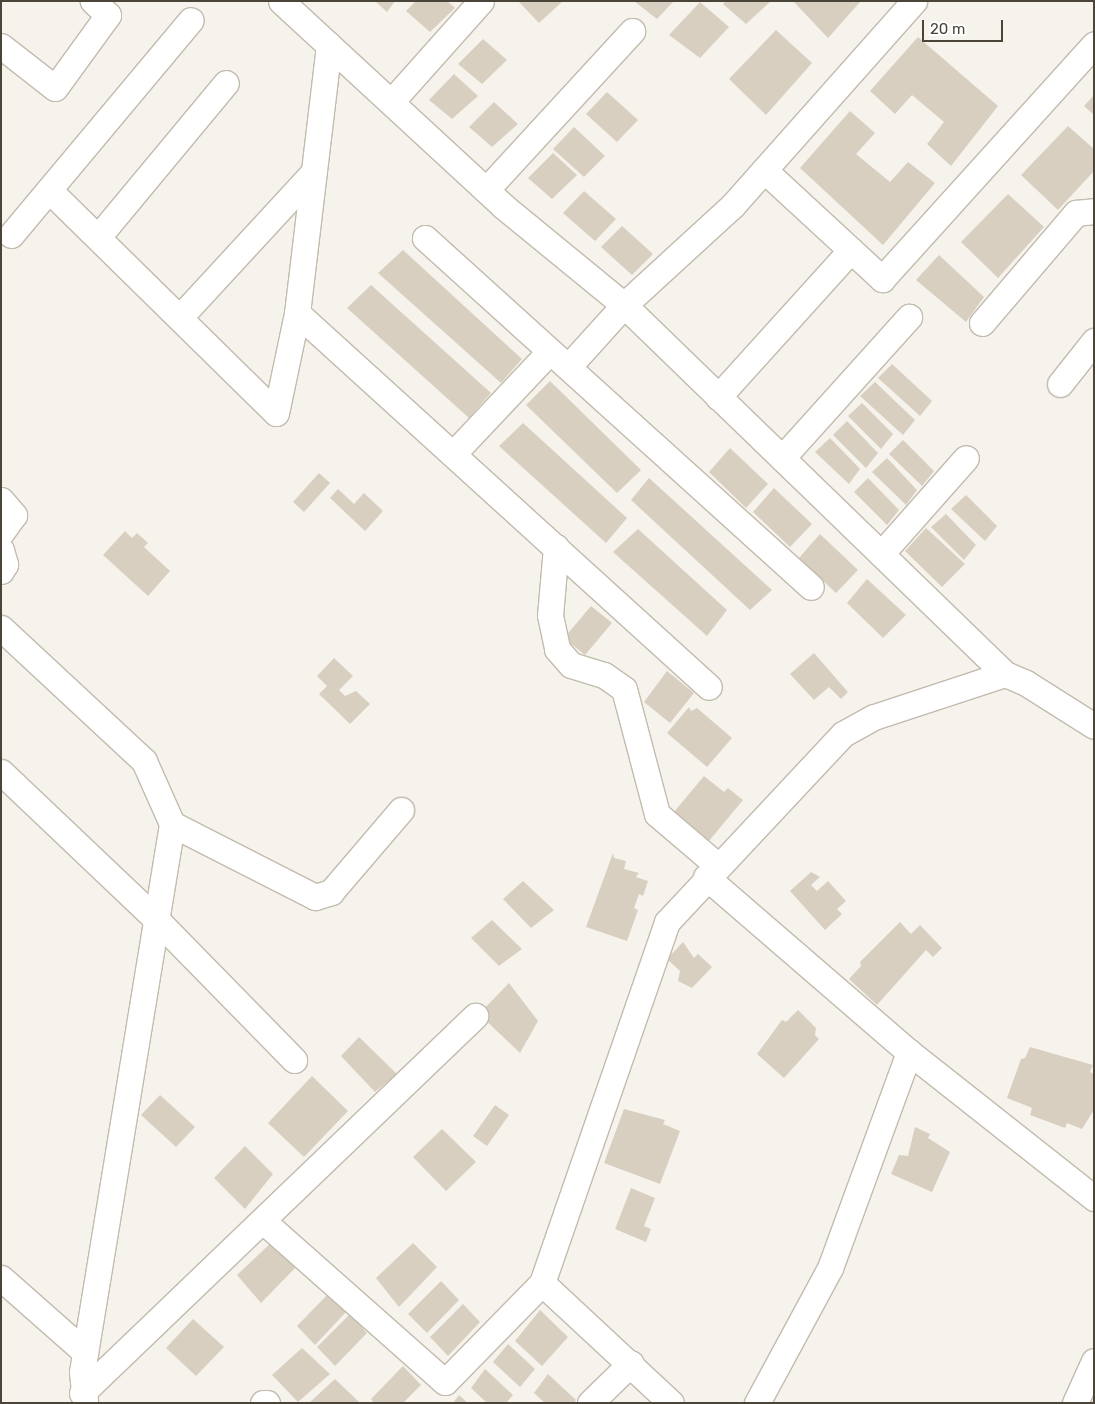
<!DOCTYPE html>
<style>
body{margin:0}
#map{position:relative;width:1095px;height:1404px;overflow:hidden;background:#f6f3ec;font-family:Rubik,sans-serif}
div>[style]{position:absolute}
.building>*{inset:0;background:#d8cfc1}
.roads{filter:drop-shadow(1px 0 #c2bbae) drop-shadow(-1px 0 #c2bbae) drop-shadow(0 1px #c2bbae) drop-shadow(0 -1px #c2bbae)}
.street>*{height:25px;margin:-12.5px;padding:0 12.5px;transform-origin:12.5px;border-radius:12.5px;background:#fff}
span{translate:-50% -50%;white-space:nowrap;text-align:center;line-height:1.15;-webkit-text-stroke:5px #fff;paint-order:stroke}
.frame{position:absolute;inset:0;border:2px solid #4b4439;pointer-events:none}
.scale{position:absolute;left:922px;top:20px;width:81px;height:22px;box-sizing:border-box;border:2px solid #4b4439;border-top:0;padding-left:6px;font-size:15px;line-height:18px;white-space:nowrap;color:#4b4439;-webkit-text-stroke:4px #fff;paint-order:stroke}
</style>
<div id="map">
<div class="building">
<i style="clip-path:polygon(375px 1px,395px 1px,387px 12px)"></i>
<i style="clip-path:polygon(416px 1px,447px 1px,455px 8px,430px 32px,406px 11px)"></i>
<i style="clip-path:polygon(518px 1px,563px 1px,539px 23px)"></i>
<i style="clip-path:polygon(634px 1px,674px 1px,657px 19px)"></i>
<i style="clip-path:polygon(726px 1px,771px 1px,746px 24px,723px 4px)"></i>
<i style="clip-path:polygon(793px 1px,861px 1px,828px 38px)"></i>
<i style="clip-path:polygon(700px 2px,729px 27px,700px 58px,669px 35px)"></i>
<i style="clip-path:polygon(776px 30px,812px 63px,766px 115px,729px 79px)"></i>
<i style="clip-path:polygon(918px 37px,998px 106px,951px 166px,927px 144px,944px 122px,912px 95px,895px 114px,870px 91px)"></i>
<i style="clip-path:polygon(483px 39px,507px 60px,482px 84px,458px 64px)"></i>
<i style="clip-path:polygon(454px 74px,478px 96px,452px 119px,429px 100px)"></i>
<i style="clip-path:polygon(607px 92px,638px 120px,617px 142px,586px 114px)"></i>
<i style="clip-path:polygon(1094px 95px,1094px 115px,1084px 106px)"></i>
<i style="clip-path:polygon(494px 102px,518px 124px,492px 147px,469px 127px)"></i>
<i style="clip-path:polygon(850px 111px,875px 133px,856px 154px,890px 182px,908px 162px,935px 183px,883px 245px,800px 168px)"></i>
<i style="clip-path:polygon(1068px 126px,1094px 149px,1094px 171px,1058px 210px,1021px 175px)"></i>
<i style="clip-path:polygon(574px 127px,605px 156px,584px 177px,553px 149px)"></i>
<i style="clip-path:polygon(553px 153px,577px 175px,552px 199px,528px 178px)"></i>
<i style="clip-path:polygon(584px 191px,616px 219px,595px 241px,563px 213px)"></i>
<i style="clip-path:polygon(1008px 194px,1044px 227px,998px 278px,961px 242px)"></i>
<i style="clip-path:polygon(622px 226px,653px 254px,632px 275px,601px 247px)"></i>
<i style="clip-path:polygon(403px 250px,522px 359px,501px 383px,378px 273px)"></i>
<i style="clip-path:polygon(939px 255px,984px 297px,966px 322px,916px 280px)"></i>
<i style="clip-path:polygon(371px 285px,491px 393px,469px 418px,347px 308px)"></i>
<i style="clip-path:polygon(892px 364px,932px 401px,920px 416px,878px 378px)"></i>
<i style="clip-path:polygon(550px 381px,641px 470px,617px 493px,526px 405px)"></i>
<i style="clip-path:polygon(875px 382px,915px 420px,903px 435px,860px 396px)"></i>
<i style="clip-path:polygon(862px 403px,893px 434px,881px 449px,848px 416px)"></i>
<i style="clip-path:polygon(847px 421px,878px 453px,866px 468px,833px 435px)"></i>
<i style="clip-path:polygon(523px 423px,627px 518px,606px 543px,499px 446px)"></i>
<i style="clip-path:polygon(830px 438px,860px 469px,849px 484px,815px 452px)"></i>
<i style="clip-path:polygon(903px 440px,934px 471px,922px 486px,889px 454px)"></i>
<i style="clip-path:polygon(730px 448px,768px 484px,746px 508px,709px 472px)"></i>
<i style="clip-path:polygon(887px 458px,917px 490px,906px 505px,872px 472px)"></i>
<i style="clip-path:polygon(319px 473px,330px 483px,304px 512px,293px 502px)"></i>
<i style="clip-path:polygon(649px 478px,772px 590px,750px 610px,631px 500px)"></i>
<i style="clip-path:polygon(868px 478px,899px 510px,887px 525px,854px 492px)"></i>
<i style="clip-path:polygon(774px 488px,812px 524px,790px 547px,753px 512px)"></i>
<i style="clip-path:polygon(338px 489px,354px 504px,364px 493px,383px 511px,365px 531px,330px 498px)"></i>
<i style="clip-path:polygon(966px 495px,997px 526px,985px 541px,951px 509px)"></i>
<i style="clip-path:polygon(946px 514px,976px 545px,964px 560px,931px 527px)"></i>
<i style="clip-path:polygon(926px 528px,965px 564px,942px 587px,905px 551px)"></i>
<i style="clip-path:polygon(638px 529px,727px 610px,707px 636px,613px 552px)"></i>
<i style="clip-path:polygon(125px 531px,132px 538px,137px 533px,148px 543px,144px 547px,170px 571px,148px 596px,103px 555px)"></i>
<i style="clip-path:polygon(820px 534px,858px 570px,836px 593px,799px 558px)"></i>
<i style="clip-path:polygon(867px 579px,906px 615px,883px 638px,847px 603px)"></i>
<i style="clip-path:polygon(591px 606px,612px 623px,585px 655px,564px 638px)"></i>
<i style="clip-path:polygon(814px 653px,848px 692px,841px 699px,829px 687px,814px 700px,790px 674px)"></i>
<i style="clip-path:polygon(334px 658px,353px 676px,339px 690px,345px 696px,356px 691px,370px 704px,350px 724px,319px 694px,327px 686px,317px 676px)"></i>
<i style="clip-path:polygon(667px 671px,694px 693px,670px 723px,644px 702px)"></i>
<i style="clip-path:polygon(689px 707px,691px 711px,697px 708px,732px 738px,707px 767px,667px 733px)"></i>
<i style="clip-path:polygon(704px 776px,724px 792px,728px 788px,743px 800px,704px 847px,673px 813px)"></i>
<i style="clip-path:polygon(613px 853px,614px 858px,626px 861px,624px 869px,639px 873px,636px 877px,648px 881px,643px 896px,639px 894px,634px 908px,638px 910px,627px 941px,586px 927px)"></i>
<i style="clip-path:polygon(811px 872px,820px 877px,811px 885px,817px 891px,828px 881px,846px 901px,837px 909px,842px 914px,825px 930px,790px 891px)"></i>
<i style="clip-path:polygon(523px 881px,554px 910px,531px 928px,503px 899px)"></i>
<i style="clip-path:polygon(492px 920px,522px 949px,499px 966px,471px 938px)"></i>
<i style="clip-path:polygon(900px 922px,911px 934px,920px 925px,942px 948px,933px 957px,926px 950px,877px 1005px,849px 979px,861px 966px,860px 962px)"></i>
<i style="clip-path:polygon(683px 942px,694px 958px,698px 954px,712px 967px,692px 988px,678px 981px,680px 971px,667px 959px)"></i>
<i style="clip-path:polygon(509px 983px,538px 1021px,520px 1053px,479px 1014px)"></i>
<i style="clip-path:polygon(798px 1010px,816px 1028px,815px 1035px,819px 1039px,784px 1078px,757px 1054px,782px 1020px,786px 1022px)"></i>
<i style="clip-path:polygon(359px 1037px,397px 1074px,375px 1092px,341px 1056px)"></i>
<i style="clip-path:polygon(1030px 1047px,1093px 1065px,1090px 1072px,1094px 1074px,1094px 1110px,1082px 1129px,1067px 1123px,1065px 1128px,1030px 1115px,1032px 1108px,1007px 1098px,1021px 1059px,1025px 1058px)"></i>
<i style="clip-path:polygon(312px 1076px,348px 1111px,304px 1157px,268px 1123px)"></i>
<i style="clip-path:polygon(160px 1095px,195px 1127px,176px 1147px,141px 1115px)"></i>
<i style="clip-path:polygon(495px 1105px,509px 1115px,487px 1146px,473px 1136px)"></i>
<i style="clip-path:polygon(624px 1109px,665px 1120px,663px 1124px,680px 1131px,660px 1184px,604px 1163px)"></i>
<i style="clip-path:polygon(915px 1127px,930px 1134px,928px 1138px,950px 1152px,932px 1192px,891px 1174px,899px 1155px,908px 1156px)"></i>
<i style="clip-path:polygon(442px 1129px,476px 1162px,446px 1191px,413px 1157px)"></i>
<i style="clip-path:polygon(245px 1146px,273px 1174px,245px 1209px,214px 1178px)"></i>
<i style="clip-path:polygon(631px 1188px,655px 1198px,644px 1226px,651px 1229px,646px 1242px,615px 1229px)"></i>
<i style="clip-path:polygon(274px 1240px,299px 1264px,261px 1303px,237px 1275px)"></i>
<i style="clip-path:polygon(413px 1243px,437px 1267px,399px 1307px,376px 1278px)"></i>
<i style="clip-path:polygon(441px 1281px,459px 1300px,427px 1333px,408px 1314px)"></i>
<i style="clip-path:polygon(330px 1292px,347px 1311px,315px 1345px,297px 1326px)"></i>
<i style="clip-path:polygon(463px 1304px,480px 1322px,448px 1356px,430px 1337px)"></i>
<i style="clip-path:polygon(540px 1310px,568px 1337px,542px 1366px,515px 1341px)"></i>
<i style="clip-path:polygon(350px 1314px,367px 1333px,335px 1366px,317px 1347px)"></i>
<i style="clip-path:polygon(193px 1319px,224px 1347px,196px 1376px,166px 1348px)"></i>
<i style="clip-path:polygon(508px 1344px,535px 1369px,520px 1387px,493px 1362px)"></i>
<i style="clip-path:polygon(302px 1348px,330px 1374px,298px 1402px,272px 1375px)"></i>
<i style="clip-path:polygon(403px 1366px,421px 1385px,403px 1403px,374px 1403px,371px 1399px)"></i>
<i style="clip-path:polygon(485px 1369px,513px 1395px,506px 1403px,487px 1403px,471px 1388px)"></i>
<i style="clip-path:polygon(548px 1374px,576px 1400px,574px 1403px,545px 1403px,534px 1393px)"></i>
<i style="clip-path:polygon(335px 1379px,360px 1403px,309px 1403px)"></i>
<i style="clip-path:polygon(459px 1395px,468px 1403px,453px 1403px)"></i>
</div>
<div class="roads">
<div class="street">
<i style="left:281px;top:1px;width:302px;rotate:42.7deg"></i>
<i style="left:503px;top:206px;width:156px;rotate:39.3deg"></i>
<i style="left:624px;top:305px;width:530px;rotate:44.08deg"></i>
<i style="left:329px;top:45px;width:270px;rotate:96.8deg"></i>
<i style="left:297px;top:313px;width:556px;rotate:42.23deg"></i>
<i style="left:1px;top:46px;width:68px;rotate:37.9deg"></i>
<i style="left:55px;top:88px;width:90px;rotate:-54deg"></i>
<i style="left:108px;top:15px;width:21px;rotate:-137deg"></i>
<i style="left:391px;top:102px;width:135px;rotate:-48.3deg"></i>
<i style="left:764px;top:170px;width:161px;rotate:42.7deg"></i>
<i style="left:882px;top:279px;width:316px;rotate:-47.9deg"></i>
<i style="left:49px;top:190px;width:318px;rotate:44.5deg"></i>
<i style="left:276px;top:413px;width:102px;rotate:-78.1deg"></i>
<i style="left:486px;top:190px;width:216px;rotate:-47.4deg"></i>
<i style="left:11px;top:235px;width:280px;rotate:-50.1deg"></i>
<i style="left:98px;top:237px;width:200px;rotate:-50.3deg"></i>
<i style="left:425px;top:238px;width:520px;rotate:42.12deg"></i>
<i style="left:180px;top:317px;width:197px;rotate:-47.3deg"></i>
<i style="left:982px;top:323px;width:145px;rotate:-49.5deg"></i>
<i style="left:1076px;top:213px;width:18px;rotate:-6deg"></i>
<i style="left:568px;top:367px;width:84px;rotate:-47.9deg"></i>
<i style="left:624px;top:305px;width:148px;rotate:-42.5deg"></i>
<i style="left:733px;top:205px;width:273px;rotate:-48.4deg"></i>
<i style="left:1060px;top:384px;width:55px;rotate:-51.7deg"></i>
<i style="left:718px;top:397px;width:198px;rotate:-47.9deg"></i>
<i style="left:453px;top:454px;width:141px;rotate:-46.7deg"></i>
<i style="left:782px;top:458px;width:190px;rotate:-48deg"></i>
<i style="left:1px;top:500px;width:20px;rotate:49deg"></i>
<i style="left:14px;top:515px;width:22px;rotate:126deg"></i>
<i style="left:556px;top:547px;width:68px;rotate:95deg"></i>
<i style="left:550px;top:615px;width:35px;rotate:78deg"></i>
<i style="left:557px;top:649px;width:21px;rotate:49deg"></i>
<i style="left:571px;top:665px;width:34px;rotate:17deg"></i>
<i style="left:604px;top:675px;width:24px;rotate:35deg"></i>
<i style="left:624px;top:689px;width:129px;rotate:75.2deg"></i>
<i style="left:657px;top:814px;width:79px;rotate:40.4deg"></i>
<i style="left:1px;top:550px;width:15px;rotate:74deg"></i>
<i style="left:5px;top:564px;width:8px;rotate:120deg"></i>
<i style="left:881px;top:554px;width:128px;rotate:-48.5deg"></i>
<i style="left:1px;top:628px;width:195px;rotate:42.9deg"></i>
<i style="left:144px;top:761px;width:69px;rotate:66deg"></i>
<i style="left:172px;top:824px;width:555px;rotate:99.33deg"></i>
<i style="left:82px;top:1372px;width:31px;rotate:84deg"></i>
<i style="left:1px;top:772px;width:215px;rotate:43.5deg"></i>
<i style="left:157px;top:920px;width:196px;rotate:45.6deg"></i>
<i style="left:172px;top:824px;width:161px;rotate:27deg"></i>
<i style="left:315px;top:897px;width:17px;rotate:-17deg"></i>
<i style="left:331px;top:892px;width:108px;rotate:-49.5deg"></i>
<i style="left:706px;top:877px;width:268px;rotate:40.8deg"></i>
<i style="left:909px;top:1052px;width:236px;rotate:38.3deg"></i>
<i style="left:263px;top:1221px;width:243px;rotate:41.5deg"></i>
<i style="left:445px;top:1382px;width:139px;rotate:-45.6deg"></i>
<i style="left:542px;top:1283px;width:176px;rotate:42.9deg"></i>
<i style="left:1px;top:1278px;width:112px;rotate:41.4deg"></i>
<i style="left:542px;top:1283px;width:382px;rotate:-70.9deg"></i>
<i style="left:667px;top:922px;width:258px;rotate:-46.9deg"></i>
<i style="left:843px;top:734px;width:35px;rotate:-29deg"></i>
<i style="left:874px;top:717px;width:138px;rotate:-18.2deg"></i>
<i style="left:1005px;top:674px;width:23px;rotate:23deg"></i>
<i style="left:1026px;top:683px;width:80px;rotate:32.3deg"></i>
<i style="left:82px;top:1393px;width:545px;rotate:-43.81deg"></i>
<i style="left:263px;top:1403px;width:4px"></i>
<i style="left:590px;top:1403px;width:57px;rotate:-44.3deg"></i>
<i style="left:757px;top:1403px;width:153px;rotate:-61.6deg"></i>
<i style="left:830px;top:1268px;width:230px;rotate:-69.9deg"></i>
<i style="left:1075px;top:1403px;width:46px;rotate:-65.7deg"></i>
</div>
</div>
<div class="frame"></div>
<div class="scale">20 m</div>
</div>
